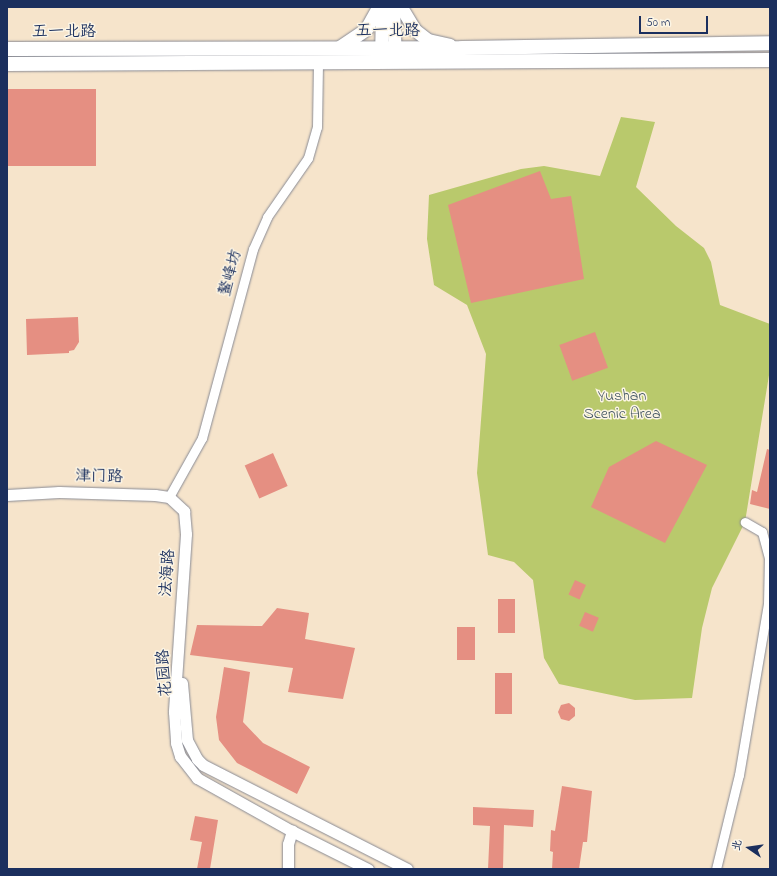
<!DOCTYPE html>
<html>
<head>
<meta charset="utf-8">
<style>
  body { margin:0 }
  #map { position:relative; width:777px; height:876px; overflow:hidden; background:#f6e4cb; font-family:"Indie Flower","LXGW WenKai TC",sans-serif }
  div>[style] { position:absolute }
  .green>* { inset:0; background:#b9c96c }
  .building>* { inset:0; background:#e58f82; transform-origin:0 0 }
  .roads { filter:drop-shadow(0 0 1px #888a94) drop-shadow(0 0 1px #888a94) }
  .minor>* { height:9px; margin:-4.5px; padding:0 4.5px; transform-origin:4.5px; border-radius:4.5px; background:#fff }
  .tertiary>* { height:11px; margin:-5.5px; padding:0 5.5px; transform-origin:5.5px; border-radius:5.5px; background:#fff }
  .secondary>* { height:13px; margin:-6.5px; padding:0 6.5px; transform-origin:6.5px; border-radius:6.5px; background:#fff }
  .primary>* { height:14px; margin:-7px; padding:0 7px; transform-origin:7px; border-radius:7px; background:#fff }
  span { translate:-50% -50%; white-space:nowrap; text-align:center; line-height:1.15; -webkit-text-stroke:3px #fcf5e5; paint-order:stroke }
  .street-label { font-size:16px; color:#1b2f5e }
  .park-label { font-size:16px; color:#425662 }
  .frame { position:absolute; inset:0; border:8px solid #1b2f5e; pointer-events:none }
  .north { position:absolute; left:729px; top:828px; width:40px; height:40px; -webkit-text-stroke:3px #fcf5e5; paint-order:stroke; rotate:283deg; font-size:11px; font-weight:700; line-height:16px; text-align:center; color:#1b2f5e }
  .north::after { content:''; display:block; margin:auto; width:14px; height:18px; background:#1b2f5e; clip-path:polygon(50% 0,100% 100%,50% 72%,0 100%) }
  .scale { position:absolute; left:639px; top:16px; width:69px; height:18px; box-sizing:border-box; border:2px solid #1b2f5e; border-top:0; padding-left:5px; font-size:12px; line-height:14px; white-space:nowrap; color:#1b2f5e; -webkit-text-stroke:3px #fcf5e5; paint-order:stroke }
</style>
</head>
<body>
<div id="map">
  <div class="green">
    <div style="clip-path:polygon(621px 117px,655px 122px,636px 187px,676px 226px,704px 248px,711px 262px,720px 305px,770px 324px,770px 369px,745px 522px,712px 588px,702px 628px,692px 698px,635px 700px,559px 684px,544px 658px,533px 580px,514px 562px,488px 555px,477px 473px,486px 354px,467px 305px,434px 285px,427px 239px,429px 195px,521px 169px,544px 166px,600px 176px)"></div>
  </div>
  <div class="building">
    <div style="left:7px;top:89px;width:89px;height:77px"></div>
    <div style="clip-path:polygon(540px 171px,551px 199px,571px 196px,584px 279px,471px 303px,448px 205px)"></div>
    <div style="clip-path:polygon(78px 317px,79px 342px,74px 350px,69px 351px,69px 353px,27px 355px,26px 319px)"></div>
    <div style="left:595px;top:332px;width:38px;height:38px;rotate:70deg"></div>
    <div style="clip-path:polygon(656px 441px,707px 465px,665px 543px,591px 507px,609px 467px)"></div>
    <div style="clip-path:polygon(767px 449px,770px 450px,770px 509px,750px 504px,752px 490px,757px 492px)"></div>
    <div style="left:273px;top:453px;width:36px;height:31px;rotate:66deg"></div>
    <div style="left:575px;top:580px;width:12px;height:16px;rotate:24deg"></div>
    <div style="left:498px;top:599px;width:17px;height:34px"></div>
    <div style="clip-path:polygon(277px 608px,309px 613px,305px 639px,355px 648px,343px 699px,288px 692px,293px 668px,190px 655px,197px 625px,262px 626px)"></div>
    <div style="left:585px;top:612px;width:15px;height:15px;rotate:23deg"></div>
    <div style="left:457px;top:627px;width:18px;height:33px"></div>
    <div style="clip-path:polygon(224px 667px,250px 672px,243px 722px,263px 743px,310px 767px,297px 794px,237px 763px,219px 740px,216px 717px)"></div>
    <div style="left:495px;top:673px;width:17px;height:41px"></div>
    <div style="clip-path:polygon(569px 703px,575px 708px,575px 716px,569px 721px,561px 719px,558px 712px,561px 705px)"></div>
    <div style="clip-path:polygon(562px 786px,592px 791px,587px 842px,583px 842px,579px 869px,552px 869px,553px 852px,550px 851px,551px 830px,555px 831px)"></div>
    <div style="clip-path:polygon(473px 807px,534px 810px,533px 827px,504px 825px,503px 869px,488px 869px,490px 826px,473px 825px)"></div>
    <div style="clip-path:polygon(195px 816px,218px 820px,210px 869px,197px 869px,202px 842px,190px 840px)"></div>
  </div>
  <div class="roads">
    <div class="minor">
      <div style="left:169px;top:497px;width:68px;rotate:-60.8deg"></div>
      <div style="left:202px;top:438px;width:196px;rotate:-74.9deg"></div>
      <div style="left:253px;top:249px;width:35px;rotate:-66deg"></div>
      <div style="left:267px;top:217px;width:72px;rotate:-55.2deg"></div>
      <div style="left:308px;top:158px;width:32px;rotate:-74deg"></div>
      <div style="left:317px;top:127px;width:65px;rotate:-89.1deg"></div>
      <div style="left:716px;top:869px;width:97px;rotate:-76.3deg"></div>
      <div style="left:739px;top:775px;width:173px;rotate:-80.4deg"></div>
      <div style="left:768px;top:604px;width:46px;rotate:-88.8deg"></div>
      <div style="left:769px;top:558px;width:27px;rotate:-105deg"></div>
      <div style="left:762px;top:532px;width:20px;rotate:-150deg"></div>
    </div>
    <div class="tertiary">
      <div style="left:7px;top:495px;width:52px;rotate:-3.3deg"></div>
      <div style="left:59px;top:492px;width:96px;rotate:1.8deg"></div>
      <div style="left:155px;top:495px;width:14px;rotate:8deg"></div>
      <div style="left:169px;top:497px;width:21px;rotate:43deg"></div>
      <div style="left:184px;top:511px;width:23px;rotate:85deg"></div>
      <div style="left:186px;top:534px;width:178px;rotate:93.9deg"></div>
      <div style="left:174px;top:712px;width:31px;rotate:86deg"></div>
      <div style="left:176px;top:743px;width:14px;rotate:73deg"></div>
      <div style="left:180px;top:756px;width:28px;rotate:52deg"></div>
      <div style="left:197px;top:778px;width:109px;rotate:29.2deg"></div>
      <div style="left:292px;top:831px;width:85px;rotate:26.6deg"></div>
      <div style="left:182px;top:683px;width:57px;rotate:85deg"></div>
      <div style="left:187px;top:740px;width:21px;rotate:62deg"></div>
      <div style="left:197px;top:759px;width:8px;rotate:45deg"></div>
      <div style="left:203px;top:765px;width:229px;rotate:27deg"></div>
      <div style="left:288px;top:869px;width:25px;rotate:-90deg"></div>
      <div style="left:288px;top:844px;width:14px;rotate:-73deg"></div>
    </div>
    <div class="secondary">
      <div style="left:393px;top:7px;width:52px;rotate:87.8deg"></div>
      <div style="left:401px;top:7px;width:27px;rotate:59deg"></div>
      <div style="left:415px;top:30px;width:16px;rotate:38deg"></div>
      <div style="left:428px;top:40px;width:22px;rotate:13deg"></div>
      <div style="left:338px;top:48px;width:34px;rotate:-34deg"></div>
      <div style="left:366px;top:29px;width:25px;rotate:-61deg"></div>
      <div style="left:381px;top:59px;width:52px;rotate:-88.9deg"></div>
    </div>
    <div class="primary">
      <div style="left:7px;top:49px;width:455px;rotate:-0.1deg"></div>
      <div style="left:462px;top:48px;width:308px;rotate:-0.9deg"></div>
      <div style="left:7px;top:64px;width:763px;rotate:-0.3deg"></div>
    </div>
  </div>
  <div class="street-label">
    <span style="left:388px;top:31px">五一北路</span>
    <span style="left:64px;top:32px">五一北路</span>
    <span style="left:231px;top:273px;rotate:-75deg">鳌峰坊</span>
    <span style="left:99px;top:477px;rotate:1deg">津门路</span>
    <span style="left:168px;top:573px;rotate:-86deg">法海路</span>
    <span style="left:165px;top:673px;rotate:-94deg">花园路</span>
  </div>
  <div class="park-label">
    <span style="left:622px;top:405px">Yushan<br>Scenic Area</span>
  </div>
  <div class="frame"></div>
  <div class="north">北</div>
  <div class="scale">50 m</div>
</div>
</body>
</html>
